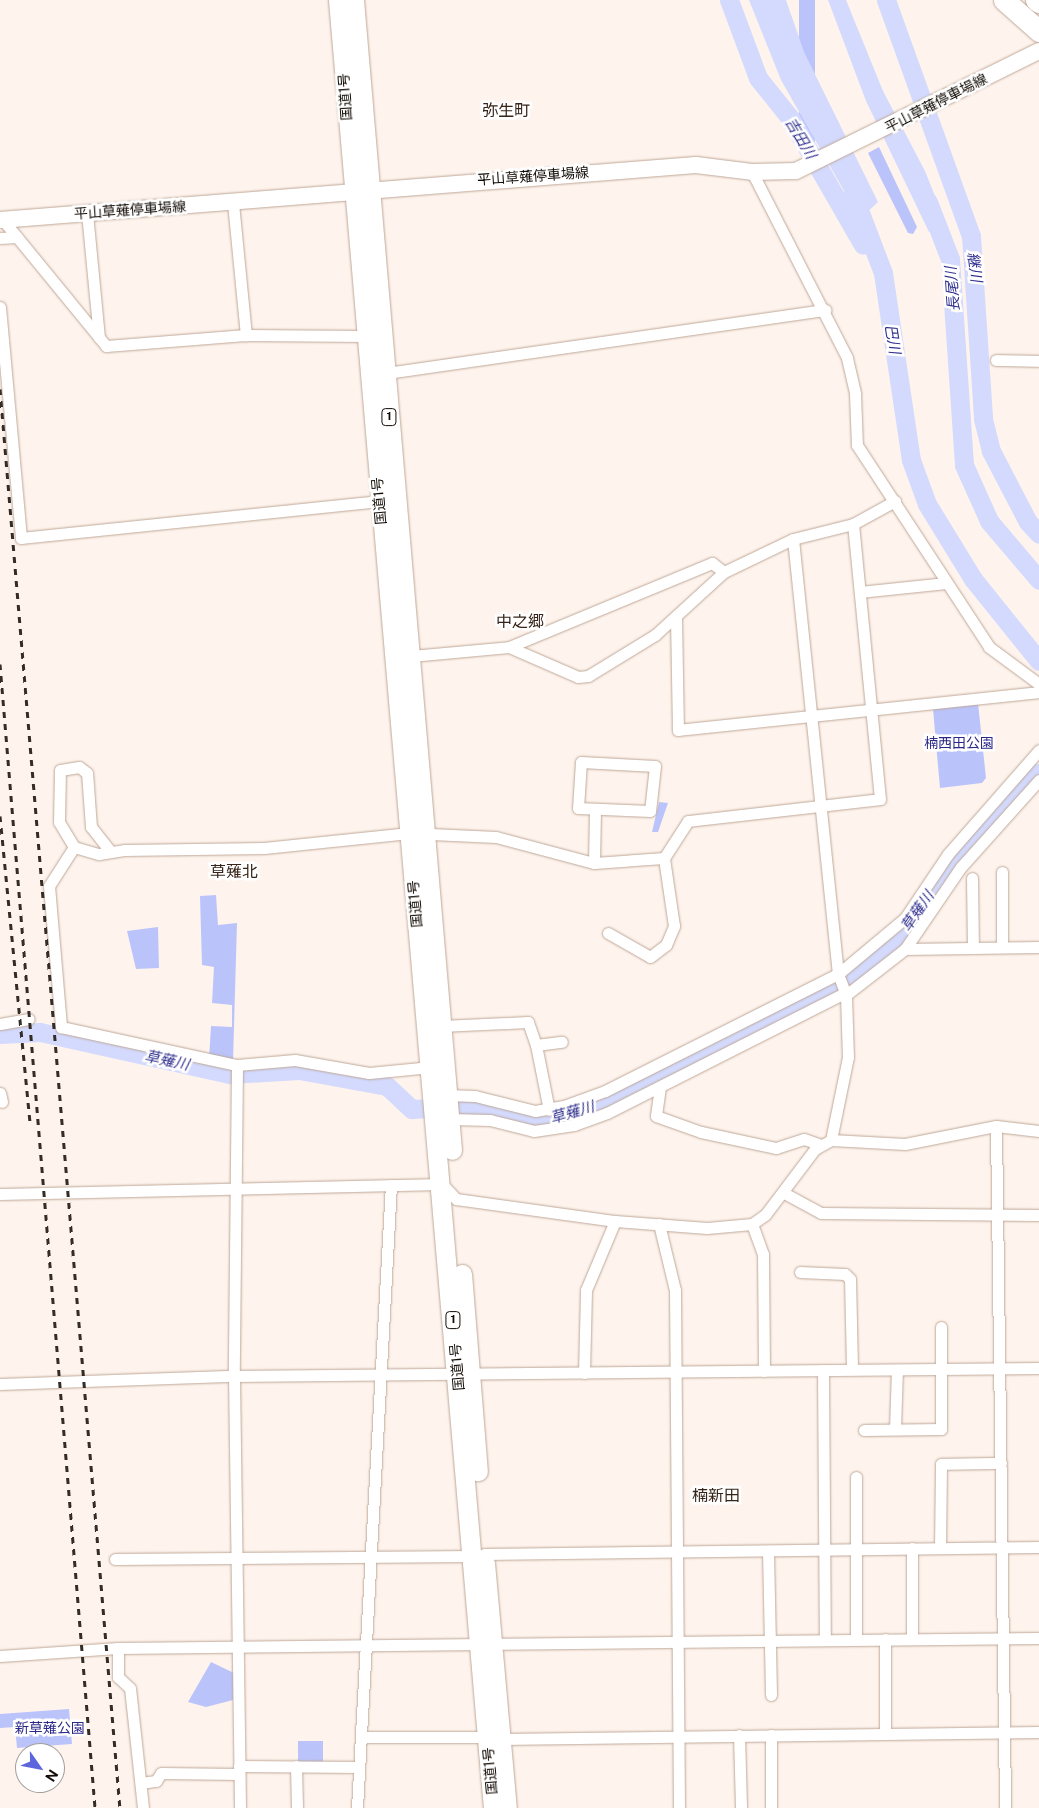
<!DOCTYPE html>
<html>
<head>
<meta charset="utf-8">
<style>
  body { margin:0 }
  #map { position:relative; width:1039px; height:1808px; overflow:hidden; background:#fef4ed; font-family:"Public Sans","Noto Sans JP",sans-serif }
  div>[style] { position:absolute }
  .green>* { inset:0; background:#bac4fb; transform-origin:0 0 }
  .water>* { inset:0; background:#d3dafd }
  .river>* { height:19px; margin:-9.5px; padding:0 9.5px; transform-origin:9.5px; border-radius:9.5px; background:#d3dafd }
  .roads { filter:drop-shadow(0 0 1px #bfa798) drop-shadow(0 0 1px #bfa798) }
  .minor>* { height:11px; margin:-5.5px; padding:0 5.5px; transform-origin:5.5px; border-radius:5.5px; background:#fff }
  .secondary>* { height:16px; margin:-8px; padding:0 8px; transform-origin:8px; border-radius:8px; background:#fff }
  .trunk>* { height:19px; margin:-9.5px; padding:0 9.5px; transform-origin:9.5px; border-radius:9.5px; background:#fff }
  .motorway>* { height:21px; margin:-10.5px; padding:0 10.5px; transform-origin:10.5px; border-radius:10.5px; background:#fff }
  .rail>* { height:3px; margin-top:-1.5px; transform-origin:0; background:repeating-linear-gradient(90deg,#342c26 0 6px,transparent 0 12px) }
  span { translate:-50% -50%; white-space:nowrap; text-align:center; line-height:1.15; -webkit-text-stroke:5px #fff; paint-order:stroke }
  .shield-label span { padding:1px 4px; background:#fff; border:1px solid; border-radius:4px; -webkit-text-stroke-width:0 }
  .shield-label { font-size:12px; color:#140d07; font-weight:700 }
  .street-label { font-size:14px; color:#140d07 }
  .park-label { font-size:14px; color:#2b2887 }
  .water-label { font-size:15px; color:#31308f; font-style:italic }
  .quarter-label { font-size:16px; color:#362418 }
  .north { position:absolute; left:15px; top:1743px; width:50px; height:50px; box-sizing:border-box; background:#fff; border:1px solid #a19e9c; border-radius:50%; rotate:123deg; font-size:14px; font-weight:700; line-height:20px; text-align:center; color:#140d07 }
  .north::after { content:''; display:block; margin:auto; width:18px; height:22px; background:#5e66dd; clip-path:polygon(50% 0,100% 100%,50% 72%,0 100%) }
</style>
</head>
<body>
<div id="map">
  <div class="green">
    <div style="left:799px;top:0;width:16px;height:148px"></div>
    <div style="clip-path:polygon(879px 147px,917px 227px,913px 234px,908px 233px,868px 153px)"></div>
    <div style="clip-path:polygon(978px 703px,986px 778px,982px 783px,940px 788px,933px 709px)"></div>
    <div style="clip-path:polygon(659px 802px,668px 803px,658px 832px,652px 832px)"></div>
    <div style="clip-path:polygon(216px 895px,218px 925px,237px 923px,233px 1062px,209px 1059px,211px 1026px,232px 1027px,232px 1005px,212px 1003px,214px 967px,202px 965px,200px 896px)"></div>
    <div style="clip-path:polygon(158px 927px,159px 968px,136px 969px,127px 931px)"></div>
    <div style="clip-path:polygon(211px 1662px,234px 1673px,233px 1700px,206px 1707px,188px 1702px)"></div>
    <div style="clip-path:polygon(69px 1709px,72px 1744px,17px 1748px,15px 1727px,0 1728px,0 1714px)"></div>
    <div style="left:298px;top:1741px;width:25px;height:21px"></div>
  </div>
  <div class="water">
    <div style="clip-path:polygon(749px 0,786px 0,804px 52px,878px 202px,860px 219px,781px 80px)"></div>
    <div style="clip-path:polygon(828px 0,846px 0,883px 91px,925px 171px,945px 221px,929px 232px,866px 101px)"></div>
  </div>
  <div class="river">
    <div style="left:729px;top:0;width:83px;rotate:69.6deg"></div>
    <div style="left:758px;top:78px;width:51px;rotate:51.3deg"></div>
    <div style="left:790px;top:118px;width:146px;rotate:60.1deg"></div>
    <div style="left:886px;top:0;width:251px;rotate:70.2deg"></div>
    <div style="left:971px;top:236px;width:183px;rotate:86.2deg"></div>
    <div style="left:983px;top:419px;width:33px;rotate:76deg"></div>
    <div style="left:991px;top:451px;width:80px;rotate:62.5deg"></div>
    <div style="left:1028px;top:522px;width:16px;rotate:47deg"></div>
    <div style="left:853px;top:194px;width:85px;rotate:69.2deg"></div>
    <div style="left:883px;top:273px;width:189px;rotate:81.5deg"></div>
    <div style="left:911px;top:460px;width:47px;rotate:70deg"></div>
    <div style="left:927px;top:504px;width:88px;rotate:58.5deg"></div>
    <div style="left:973px;top:579px;width:105px;rotate:51.2deg"></div>
    <div style="left:928px;top:202px;width:61px;rotate:68.9deg"></div>
    <div style="left:950px;top:259px;width:206px;rotate:86.1deg"></div>
    <div style="left:964px;top:465px;width:61px;rotate:65.9deg"></div>
    <div style="left:989px;top:521px;width:77px;rotate:49.7deg"></div>
    <div style="left:0;top:1034px;width:40px;rotate:-2.9deg"></div>
    <div style="left:40px;top:1032px;width:195px;rotate:12.5deg"></div>
    <div style="left:230px;top:1074px;width:69px;rotate:-3.3deg"></div>
    <div style="left:299px;top:1070px;width:89px;rotate:10.3deg"></div>
    <div style="left:387px;top:1086px;width:34px;rotate:43deg"></div>
    <div style="left:412px;top:1109px;width:50px;rotate:-3.4deg"></div>
    <div style="left:462px;top:1106px;width:61px;rotate:13.3deg"></div>
    <div style="left:521px;top:1120px;width:34px"></div>
    <div style="left:555px;top:1120px;width:57px;rotate:-19.4deg"></div>
    <div style="left:609px;top:1101px;width:273px;rotate:-27.2deg"></div>
    <div style="left:852px;top:976px;width:59px;rotate:-38.8deg"></div>
    <div style="left:898px;top:939px;width:102px;rotate:-55.4deg"></div>
    <div style="left:956px;top:855px;width:117px;rotate:-44.7deg"></div>
  </div>
  <div class="roads">
    <div class="minor">
      <div style="left:752px;top:172px;width:209px;rotate:62.9deg"></div>
      <div style="left:847px;top:358px;width:37px;rotate:77deg"></div>
      <div style="left:855px;top:394px;width:51px;rotate:87.8deg"></div>
      <div style="left:857px;top:445px;width:241px;rotate:56.8deg"></div>
      <div style="left:989px;top:647px;width:62px;rotate:36.5deg"></div>
      <div style="left:233px;top:203px;width:133px;rotate:84.4deg"></div>
      <div style="left:87px;top:213px;width:125px;rotate:84.5deg"></div>
      <div style="left:3px;top:220px;width:163px;rotate:50.7deg"></div>
      <div style="left:106px;top:346px;width:140px;rotate:-4.5deg"></div>
      <div style="left:246px;top:335px;width:119px;rotate:0.5deg"></div>
      <div style="left:0;top:238px;width:17px;rotate:-3deg"></div>
      <div style="left:0;top:307px;width:232px;rotate:84.8deg"></div>
      <div style="left:21px;top:538px;width:360px;rotate:-5.9deg"></div>
      <div style="left:996px;top:360px;width:43px;rotate:1.3deg"></div>
      <div style="left:380px;top:374px;width:450px;rotate:-8.2deg"></div>
      <div style="left:793px;top:539px;width:437px;rotate:84.1deg"></div>
      <div style="left:838px;top:974px;width:22px;rotate:69deg"></div>
      <div style="left:846px;top:995px;width:62px;rotate:88.2deg"></div>
      <div style="left:848px;top:1057px;width:85px;rotate:101.6deg"></div>
      <div style="left:860px;top:592px;width:86px;rotate:-6deg"></div>
      <div style="left:676px;top:617px;width:113px;rotate:89deg"></div>
      <div style="left:678px;top:730px;width:363px;rotate:-6deg"></div>
      <div style="left:509px;top:647px;width:220px;rotate:-22.5deg"></div>
      <div style="left:712px;top:563px;width:15px;rotate:37deg"></div>
      <div style="left:411px;top:656px;width:98px;rotate:-5.2deg"></div>
      <div style="left:509px;top:647px;width:75px;rotate:23.5deg"></div>
      <div style="left:578px;top:677px;width:10px;rotate:-6deg"></div>
      <div style="left:588px;top:676px;width:79px;rotate:-31.5deg"></div>
      <div style="left:655px;top:635px;width:93px;rotate:-42.4deg"></div>
      <div style="left:724px;top:572px;width:76px;rotate:-25.6deg"></div>
      <div style="left:793px;top:539px;width:62px;rotate:-14deg"></div>
      <div style="left:853px;top:524px;width:48px;rotate:-28.7deg"></div>
      <div style="left:581px;top:762px;width:74px;rotate:3.1deg"></div>
      <div style="left:655px;top:766px;width:45px;rotate:96.3deg"></div>
      <div style="left:650px;top:811px;width:72px;rotate:-177.6deg"></div>
      <div style="left:578px;top:808px;width:46px;rotate:-86.3deg"></div>
      <div style="left:74px;top:847px;width:46px;rotate:122.7deg"></div>
      <div style="left:49px;top:886px;width:142px;rotate:85.1deg"></div>
      <div style="left:61px;top:1027px;width:180px;rotate:12.2deg"></div>
      <div style="left:237px;top:1065px;width:58px;rotate:-4.9deg"></div>
      <div style="left:295px;top:1060px;width:75px;rotate:10deg"></div>
      <div style="left:369px;top:1073px;width:62px;rotate:-5.5deg"></div>
      <div style="left:110px;top:851px;width:31px;rotate:-128deg"></div>
      <div style="left:91px;top:827px;width:54px;rotate:-94.2deg"></div>
      <div style="left:87px;top:773px;width:10px;rotate:-143deg"></div>
      <div style="left:79px;top:767px;width:19px;rotate:171deg"></div>
      <div style="left:60px;top:770px;width:52px;rotate:91.1deg"></div>
      <div style="left:59px;top:822px;width:29px;rotate:59deg"></div>
      <div style="left:74px;top:847px;width:26px;rotate:16deg"></div>
      <div style="left:99px;top:854px;width:25px;rotate:-9deg"></div>
      <div style="left:124px;top:850px;width:140px;rotate:-0.8deg"></div>
      <div style="left:264px;top:848px;width:146px;rotate:-5.9deg"></div>
      <div style="left:409px;top:833px;width:87px;rotate:2.6deg"></div>
      <div style="left:496px;top:837px;width:101px;rotate:14.9deg"></div>
      <div style="left:594px;top:863px;width:70px;rotate:-4.1deg"></div>
      <div style="left:664px;top:858px;width:44px;rotate:-57deg"></div>
      <div style="left:688px;top:821px;width:193px;rotate:-6.5deg"></div>
      <div style="left:880px;top:799px;width:276px;rotate:-95.6deg"></div>
      <div style="left:594px;top:863px;width:54px;rotate:-88.9deg"></div>
      <div style="left:972px;top:878px;width:69px;rotate:89.2deg"></div>
      <div style="left:608px;top:933px;width:48px;rotate:29.7deg"></div>
      <div style="left:650px;top:957px;width:20px;rotate:-37deg"></div>
      <div style="left:666px;top:945px;width:21px;rotate:-67deg"></div>
      <div style="left:674px;top:926px;width:69px;rotate:-98.4deg"></div>
      <div style="left:1002px;top:947px;width:75px;rotate:-90deg"></div>
      <div style="left:905px;top:949px;width:99px;rotate:-55.7deg"></div>
      <div style="left:961px;top:867px;width:117px;rotate:-48.1deg"></div>
      <div style="left:846px;top:995px;width:75px;rotate:-37.9deg"></div>
      <div style="left:905px;top:949px;width:134px;rotate:-0.9deg"></div>
      <div style="left:0;top:1024px;width:29px;rotate:-10deg"></div>
      <div style="left:441px;top:1026px;width:87px;rotate:-2.6deg"></div>
      <div style="left:528px;top:1022px;width:24px;rotate:71deg"></div>
      <div style="left:536px;top:1045px;width:26px;rotate:-7deg"></div>
      <div style="left:536px;top:1045px;width:66px;rotate:78.7deg"></div>
      <div style="left:237px;top:1065px;width:311px;rotate:90.6deg"></div>
      <div style="left:234px;top:1376px;width:432px;rotate:89.2deg"></div>
      <div style="left:660px;top:1087px;width:29px;rotate:98deg"></div>
      <div style="left:656px;top:1116px;width:48px;rotate:19.6deg"></div>
      <div style="left:701px;top:1132px;width:77px;rotate:12deg"></div>
      <div style="left:776px;top:1148px;width:29px;rotate:-18deg"></div>
      <div style="left:804px;top:1139px;width:18px;rotate:19deg"></div>
      <div style="left:0;top:1093px;width:9px;rotate:77deg"></div>
      <div style="left:447px;top:1095px;width:28px;rotate:2deg"></div>
      <div style="left:475px;top:1096px;width:62px;rotate:14deg"></div>
      <div style="left:535px;top:1111px;width:29px;rotate:-10deg"></div>
      <div style="left:564px;top:1106px;width:44px;rotate:-20.1deg"></div>
      <div style="left:605px;top:1091px;width:261px;rotate:-26.7deg"></div>
      <div style="left:838px;top:974px;width:87px;rotate:-39.9deg"></div>
      <div style="left:905px;top:918px;width:77px;rotate:-56.1deg"></div>
      <div style="left:948px;top:854px;width:138px;rotate:-48.8deg"></div>
      <div style="left:449px;top:1119px;width:41px;rotate:1.4deg"></div>
      <div style="left:490px;top:1120px;width:45px;rotate:14deg"></div>
      <div style="left:534px;top:1131px;width:40px;rotate:-8.5deg"></div>
      <div style="left:574px;top:1125px;width:35px;rotate:-20deg"></div>
      <div style="left:607px;top:1113px;width:267px;rotate:-26.8deg"></div>
      <div style="left:996px;top:1126px;width:682px;rotate:89.24deg"></div>
      <div style="left:784px;top:1193px;width:42px;rotate:28.4deg"></div>
      <div style="left:821px;top:1213px;width:218px;rotate:0.5deg"></div>
      <div style="left:0;top:1194px;width:442px;rotate:-1.3deg"></div>
      <div style="left:442px;top:1184px;width:21px;rotate:47deg"></div>
      <div style="left:456px;top:1199px;width:161px;rotate:7.9deg"></div>
      <div style="left:615px;top:1221px;width:92px;rotate:4.4deg"></div>
      <div style="left:707px;top:1228px;width:45px;rotate:-5.1deg"></div>
      <div style="left:752px;top:1224px;width:16px;rotate:-35deg"></div>
      <div style="left:765px;top:1215px;width:83px;rotate:-52.9deg"></div>
      <div style="left:815px;top:1149px;width:18px;rotate:-29deg"></div>
      <div style="left:831px;top:1140px;width:74px;rotate:3.1deg"></div>
      <div style="left:905px;top:1144px;width:93px;rotate:-11.2deg"></div>
      <div style="left:996px;top:1126px;width:43px;rotate:6.6deg"></div>
      <div style="left:659px;top:1224px;width:68px;rotate:76.4deg"></div>
      <div style="left:675px;top:1290px;width:518px;rotate:89.56deg"></div>
      <div style="left:752px;top:1224px;width:32px;rotate:70deg"></div>
      <div style="left:763px;top:1254px;width:117px;rotate:89.5deg"></div>
      <div style="left:800px;top:1272px;width:45px;rotate:2.5deg"></div>
      <div style="left:845px;top:1274px;width:7px;rotate:45deg"></div>
      <div style="left:850px;top:1279px;width:90px;rotate:88.7deg"></div>
      <div style="left:823px;top:1370px;width:270px;rotate:89.6deg"></div>
      <div style="left:584px;top:1373px;width:83px;rotate:-88.6deg"></div>
      <div style="left:586px;top:1290px;width:75px;rotate:-67.2deg"></div>
      <div style="left:0;top:1384px;width:234px;rotate:-2deg"></div>
      <div style="left:234px;top:1376px;width:805px;rotate:-0.57deg"></div>
      <div style="left:895px;top:1429px;width:59px;rotate:-88.1deg"></div>
      <div style="left:864px;top:1430px;width:77px;rotate:-0.7deg"></div>
      <div style="left:941px;top:1429px;width:102px;rotate:-90deg"></div>
      <div style="left:856px;top:1477px;width:162px;rotate:90deg"></div>
      <div style="left:940px;top:1548px;width:84px;rotate:-89.3deg"></div>
      <div style="left:941px;top:1464px;width:60px;rotate:-1deg"></div>
      <div style="left:768px;top:1551px;width:144px;rotate:88.8deg"></div>
      <div style="left:484px;top:1554px;width:555px;rotate:-0.72deg"></div>
      <div style="left:115px;top:1559px;width:357px;rotate:-0.5deg"></div>
      <div style="left:912px;top:1638px;width:90px;rotate:-90deg"></div>
      <div style="left:885px;top:1639px;width:94px;rotate:90deg"></div>
      <div style="left:118px;top:1648px;width:29px;rotate:90deg"></div>
      <div style="left:118px;top:1677px;width:16px;rotate:43deg"></div>
      <div style="left:130px;top:1688px;width:121px;rotate:83.8deg"></div>
      <div style="left:0;top:1656px;width:118px;rotate:-3.9deg"></div>
      <div style="left:118px;top:1648px;width:921px;rotate:-0.62deg"></div>
      <div style="left:739px;top:1735px;width:73px;rotate:88.4deg"></div>
      <div style="left:361px;top:1737px;width:126px"></div>
      <div style="left:501px;top:1739px;width:538px;rotate:-0.75deg"></div>
      <div style="left:239px;top:1766px;width:120px;rotate:0.5deg"></div>
      <div style="left:296px;top:1766px;width:42px;rotate:88.6deg"></div>
      <div style="left:141px;top:1783px;width:15px;rotate:-8deg"></div>
      <div style="left:156px;top:1781px;width:9px;rotate:-58deg"></div>
      <div style="left:161px;top:1773px;width:78px;rotate:0.7deg"></div>
      <div style="left:357px;top:1808px;width:624px;rotate:-86.88deg"></div>
      <div style="left:771px;top:1808px;width:73px;rotate:-90deg"></div>
    </div>
    <div class="secondary">
      <div style="left:0;top:220px;width:698px;rotate:-4.52deg"></div>
      <div style="left:696px;top:165px;width:56px;rotate:7.1deg"></div>
      <div style="left:752px;top:172px;width:44px;rotate:-1.3deg"></div>
      <div style="left:796px;top:171px;width:271px;rotate:-26.3deg"></div>
    </div>
    <div class="trunk">
      <div style="left:338px;top:0;width:1815px;rotate:85.1deg"></div>
      <div style="left:354px;top:0;width:1154px;rotate:85.13deg"></div>
      <div style="left:462px;top:1274px;width:198px;rotate:85.4deg"></div>
      <div style="left:485px;top:1563px;width:246px;rotate:84.9deg"></div>
    </div>
    <div class="motorway">
      <div style="left:1004px;top:0;width:47px;rotate:41.5deg"></div>
      <div style="left:1036px;top:0;width:4px;rotate:34deg"></div>
    </div>
  </div>
  <div class="rail">
    <div style="left:0;top:389px;width:1424px;rotate:85.17deg"></div>
    <div style="left:0;top:664px;width:1148px;rotate:85.25deg"></div>
    <div style="left:0;top:816px;width:308px;rotate:84.4deg"></div>
  </div>
  <div class="shield-label">
    <span style="left:389px;top:417px">1</span>
    <span style="left:453px;top:1320px">1</span>
  </div>
  <div class="street-label">
    <span style="left:345px;top:97px;rotate:-94deg">国道1号</span>
    <span style="left:936px;top:103px;rotate:-27deg">平山草薙停車場線</span>
    <span style="left:533px;top:176px;rotate:-4deg">平山草薙停車場線</span>
    <span style="left:130px;top:210px;rotate:-4deg">平山草薙停車場線</span>
    <span style="left:379px;top:501px;rotate:-95deg">国道1号</span>
    <span style="left:415px;top:904px;rotate:-95deg">国道1号</span>
    <span style="left:457px;top:1367px;rotate:-95deg">国道1号</span>
    <span style="left:490px;top:1771px;rotate:-95deg">国道1号</span>
  </div>
  <div class="park-label">
    <span style="left:959px;top:743px">楠西田公園</span>
    <span style="left:50px;top:1728px">新草薙公園</span>
  </div>
  <div class="water-label">
    <span style="left:801px;top:138px;rotate:59deg">吉田川</span>
    <span style="left:975px;top:267px;rotate:83deg">継川</span>
    <span style="left:952px;top:289px;rotate:-94deg">長尾川</span>
    <span style="left:893px;top:339px;rotate:81deg">巴川</span>
    <span style="left:917px;top:911px;rotate:-55deg">草薙川</span>
    <span style="left:167px;top:1060px;rotate:12deg">草薙川</span>
    <span style="left:572px;top:1112px;rotate:-16deg">草薙川</span>
  </div>
  <div class="quarter-label">
    <span style="left:506px;top:111px">弥生町</span>
    <span style="left:520px;top:622px">中之郷</span>
    <span style="left:234px;top:872px">草薙北</span>
    <span style="left:716px;top:1496px">楠新田</span>
  </div>
  <div class="north">N</div>
</div>
</body>
</html>
